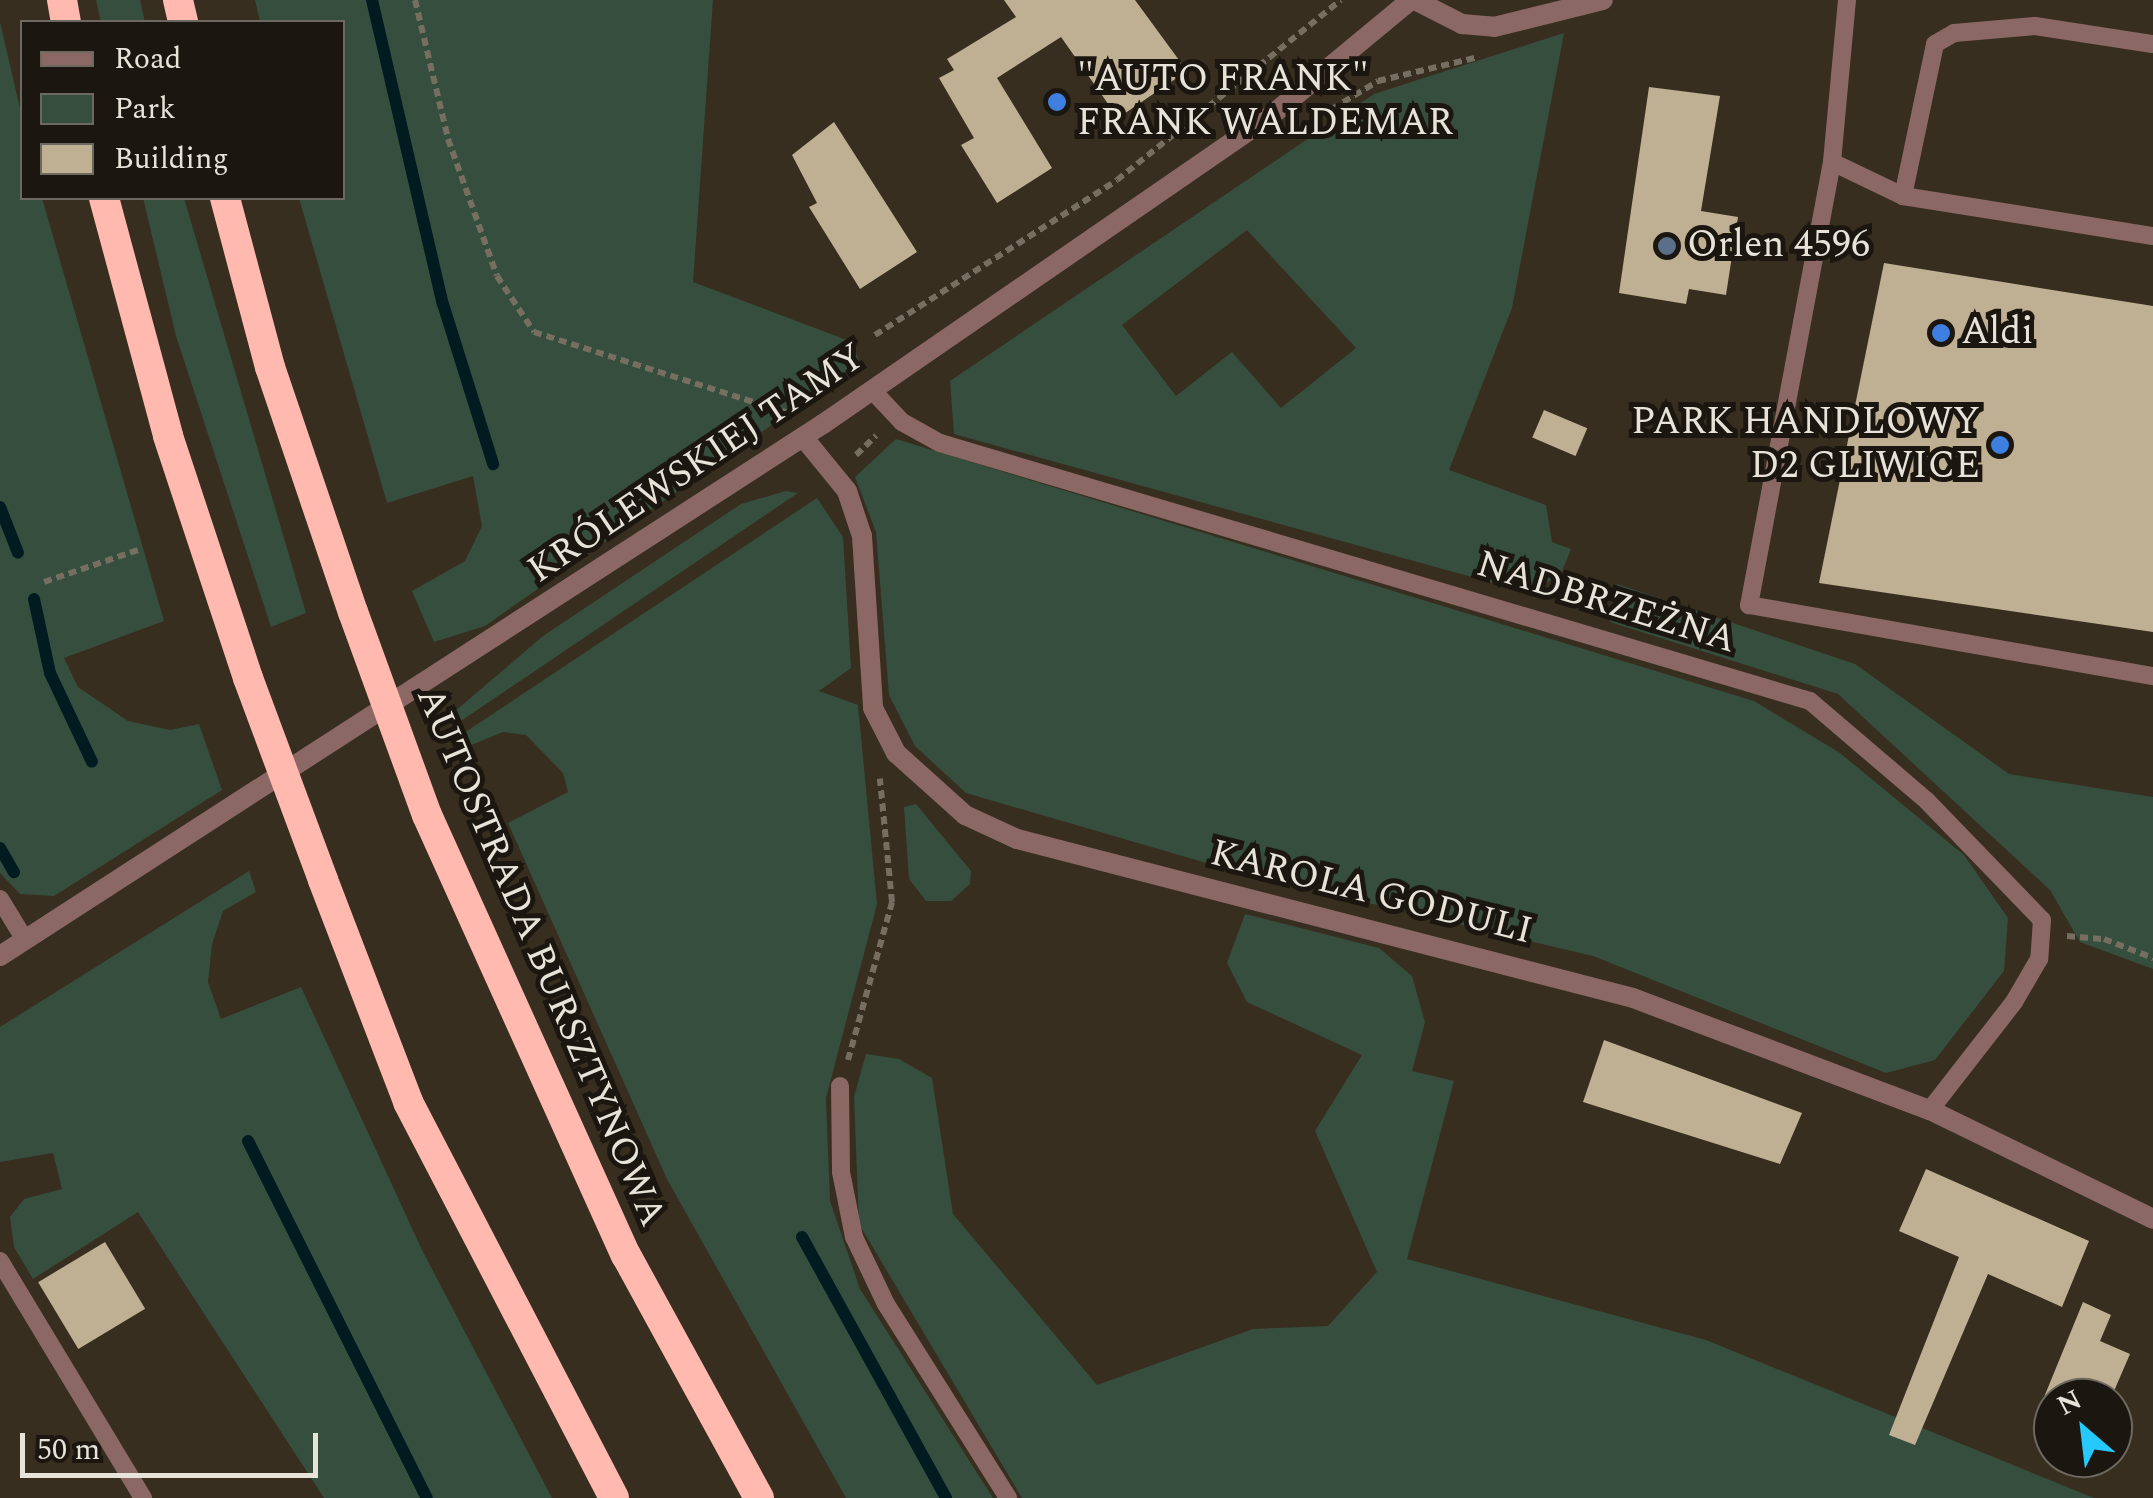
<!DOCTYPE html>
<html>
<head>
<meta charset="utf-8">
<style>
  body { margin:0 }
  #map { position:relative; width:2153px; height:1498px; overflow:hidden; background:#372e1f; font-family:Spectral,serif }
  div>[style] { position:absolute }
  .green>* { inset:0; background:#364e3e }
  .stream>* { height:12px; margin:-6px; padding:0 6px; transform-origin:6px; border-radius:6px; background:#011b20 }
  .building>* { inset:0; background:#bfb094; transform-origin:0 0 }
  .path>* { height:6px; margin-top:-3px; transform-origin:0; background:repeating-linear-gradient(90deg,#766e61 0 8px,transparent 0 13px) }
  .service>* { height:18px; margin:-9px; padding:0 9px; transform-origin:9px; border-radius:9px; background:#8b6863 }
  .minor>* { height:20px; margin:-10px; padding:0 10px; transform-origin:10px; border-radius:10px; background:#8b6863 }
  .tertiary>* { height:20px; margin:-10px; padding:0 10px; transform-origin:10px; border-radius:10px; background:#8b6863 }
  .motorway>* { height:30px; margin:-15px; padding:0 15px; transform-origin:15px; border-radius:15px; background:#ffb9af }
  .motorway-bridge>* { height:30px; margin:-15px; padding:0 15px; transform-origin:15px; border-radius:15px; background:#ffb9af }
  .dots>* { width:28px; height:28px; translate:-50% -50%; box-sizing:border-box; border:5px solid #1b1710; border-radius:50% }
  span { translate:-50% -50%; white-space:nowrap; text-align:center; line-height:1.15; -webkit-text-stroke:10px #1b1710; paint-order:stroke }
  .poi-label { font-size:38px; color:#e8e3d9 }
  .left { translate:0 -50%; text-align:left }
  .right { translate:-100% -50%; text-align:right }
  .street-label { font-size:38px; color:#e8e3d9 }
  .legend { position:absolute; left:20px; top:20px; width:325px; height:180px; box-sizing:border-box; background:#1b1710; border:2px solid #6d6960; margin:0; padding:12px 18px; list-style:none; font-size:30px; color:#e8e3d9 }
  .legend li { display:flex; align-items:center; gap:20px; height:50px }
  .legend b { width:50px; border:2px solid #6d6960 }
  .north { position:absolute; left:2033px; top:1378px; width:100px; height:100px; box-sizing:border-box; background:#1b1710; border:2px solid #6d6960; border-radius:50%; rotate:332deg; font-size:28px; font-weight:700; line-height:40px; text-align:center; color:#e8e3d9 }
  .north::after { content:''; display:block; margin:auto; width:35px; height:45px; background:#26c9fe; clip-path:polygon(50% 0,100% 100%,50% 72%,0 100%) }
  .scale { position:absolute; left:20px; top:1433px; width:298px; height:45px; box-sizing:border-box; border:5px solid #e8e3d9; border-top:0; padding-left:12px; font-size:30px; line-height:35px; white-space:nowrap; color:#e8e3d9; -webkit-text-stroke:8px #1b1710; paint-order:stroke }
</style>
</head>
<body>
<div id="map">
  <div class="green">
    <div style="clip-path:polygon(96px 0,140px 0,145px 22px,101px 22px)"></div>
    <div style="clip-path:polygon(255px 0,713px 0,693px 282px,852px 342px,860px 363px,485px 626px,434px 642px,412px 591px,465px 561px,482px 526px,473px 476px,387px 503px,299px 198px,342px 198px,342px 22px,260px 22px)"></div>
    <div style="clip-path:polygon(0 22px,22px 117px,22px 198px,42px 198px,164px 621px,64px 658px,78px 687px,128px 721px,170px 730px,199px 724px,222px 790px,54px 896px,20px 894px,0 873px)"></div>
    <div style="clip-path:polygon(evenodd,1564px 33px,1512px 308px,1449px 470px,1546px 505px,1552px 542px,1571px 549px,1561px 574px,1530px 593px,954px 434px,950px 381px,1374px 94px,1564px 33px,1247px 230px,1356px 348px,1281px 408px,1232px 352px,1176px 396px,1122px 325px,1247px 230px)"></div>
    <div style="clip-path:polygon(143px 198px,184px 198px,306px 613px,271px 627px,176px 336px)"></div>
    <div style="clip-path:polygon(896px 439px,1754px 701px,1840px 753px,1964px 855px,2008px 918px,2004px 971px,1935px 1060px,1886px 1073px,1593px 956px,1234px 871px,966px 793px,915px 746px,889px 695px,876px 532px,855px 477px)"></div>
    <div style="clip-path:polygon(786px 491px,798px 493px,458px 723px,454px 712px,543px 636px,741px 504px)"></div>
    <div style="clip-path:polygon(817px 498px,843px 537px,851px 668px,819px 691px,858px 705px,877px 904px,826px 1098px,830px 1201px,860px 1289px,993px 1498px,846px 1498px,667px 1179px,508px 823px,568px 792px,563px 773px,526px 735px,503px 732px,469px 746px,464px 733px)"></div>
    <div style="clip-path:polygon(1617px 584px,1855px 664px,2009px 774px,2153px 797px,2153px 969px,2080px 942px,2050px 890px,1838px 694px,1610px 622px)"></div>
    <div style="clip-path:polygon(916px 804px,971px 871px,970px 884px,951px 901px,926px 901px,909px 879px,904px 807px)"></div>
    <div style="clip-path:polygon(249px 871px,256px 892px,223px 911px,212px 944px,208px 982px,221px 1019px,301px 987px,422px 1250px,552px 1498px,324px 1498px,138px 1212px,33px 1279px,14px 1247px,10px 1217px,24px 1199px,62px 1189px,53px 1153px,0 1162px,0 1027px)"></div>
    <div style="clip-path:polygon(1245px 914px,1379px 948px,1412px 976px,1425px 1022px,1412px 1071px,1454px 1081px,1407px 1259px,1706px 1340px,2094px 1498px,1022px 1498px,859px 1224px,854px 1097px,866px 1054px,899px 1059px,932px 1078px,953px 1214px,1097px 1385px,1253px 1329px,1328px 1326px,1377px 1272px,1315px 1131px,1362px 1055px,1247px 1002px,1227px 963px)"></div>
  </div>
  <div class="stream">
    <div style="left:372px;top:0;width:312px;rotate:76.9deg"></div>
    <div style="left:443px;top:304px;width:168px;rotate:72.6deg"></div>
    <div style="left:0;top:507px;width:49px;rotate:68.6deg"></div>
    <div style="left:34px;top:599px;width:76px;rotate:77.8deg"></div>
    <div style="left:50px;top:673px;width:98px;rotate:64.7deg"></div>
    <div style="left:0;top:848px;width:28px;rotate:60deg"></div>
    <div style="left:248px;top:1141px;width:399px;rotate:63.4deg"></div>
    <div style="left:802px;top:1237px;width:298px;rotate:61.1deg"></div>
  </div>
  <div class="building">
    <div style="clip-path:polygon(1004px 0,1135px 0,1187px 71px,1118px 118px,1061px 37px,997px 78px,1052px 168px,997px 203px,961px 145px,974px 138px,939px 78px,954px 70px,947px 59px,1016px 17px)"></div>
    <div style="clip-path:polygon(1649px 87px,1720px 96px,1701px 211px,1738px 217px,1726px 295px,1689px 289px,1686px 304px,1619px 293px)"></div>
    <div style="clip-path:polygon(834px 122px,917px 252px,860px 289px,809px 207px,817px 203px,792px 155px)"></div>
    <div style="clip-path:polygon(1884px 263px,2153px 306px,2153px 632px,1819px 583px)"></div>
    <div style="left:1544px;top:410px;width:47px;height:30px;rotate:23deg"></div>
    <div style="clip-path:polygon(1604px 1040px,1802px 1113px,1780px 1164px,1583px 1102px)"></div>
    <div style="clip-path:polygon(1926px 1169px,2089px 1241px,2062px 1307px,1988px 1274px,1915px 1445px,1889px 1435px,1959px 1257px,1899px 1231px)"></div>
    <div style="left:105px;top:1242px;width:78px;height:78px;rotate:59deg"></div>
    <div style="clip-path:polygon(2083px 1302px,2111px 1315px,2100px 1341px,2130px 1354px,2111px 1398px,2053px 1398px,2053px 1412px,2040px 1407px)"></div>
  </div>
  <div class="path">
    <div style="left:415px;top:0;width:143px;rotate:76.6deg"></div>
    <div style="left:448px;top:139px;width:145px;rotate:70.3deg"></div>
    <div style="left:497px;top:276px;width:67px;rotate:56.5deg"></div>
    <div style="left:534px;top:332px;width:267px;rotate:17.7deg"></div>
    <div style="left:1332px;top:109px;width:54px;rotate:-31.3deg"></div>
    <div style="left:1378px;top:81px;width:104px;rotate:-13.4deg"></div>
    <div style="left:875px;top:335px;width:287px;rotate:-32.6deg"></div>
    <div style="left:1117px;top:180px;width:287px;rotate:-38.8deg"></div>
    <div style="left:856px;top:455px;width:28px;rotate:-44deg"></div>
    <div style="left:44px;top:582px;width:102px;rotate:-18.8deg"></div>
    <div style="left:2067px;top:936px;width:37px;rotate:5deg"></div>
    <div style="left:2104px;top:939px;width:53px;rotate:21.2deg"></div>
    <div style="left:848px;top:1060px;width:164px;rotate:-74.4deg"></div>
    <div style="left:892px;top:902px;width:124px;rotate:-95.6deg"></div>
  </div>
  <div class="service">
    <div style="left:1847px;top:0;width:163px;rotate:95.3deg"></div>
    <div style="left:1832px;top:162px;width:79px;rotate:25.6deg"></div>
    <div style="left:1903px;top:196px;width:253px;rotate:9.1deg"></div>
    <div style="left:1832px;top:162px;width:451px;rotate:100.6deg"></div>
    <div style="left:1749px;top:605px;width:410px;rotate:10deg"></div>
    <div style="left:1903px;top:196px;width:155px;rotate:-78.1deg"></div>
    <div style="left:1935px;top:44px;width:22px;rotate:-30deg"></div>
    <div style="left:1954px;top:33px;width:81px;rotate:-4.9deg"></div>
    <div style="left:2035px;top:26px;width:119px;rotate:8.7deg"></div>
    <div style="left:872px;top:390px;width:44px;rotate:46.8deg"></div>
    <div style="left:902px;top:422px;width:43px;rotate:28.9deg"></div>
    <div style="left:940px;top:443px;width:907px;rotate:16.52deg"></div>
    <div style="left:1810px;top:701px;width:154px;rotate:40.5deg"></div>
    <div style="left:1927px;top:801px;width:165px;rotate:46deg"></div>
    <div style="left:2042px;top:920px;width:39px;rotate:94deg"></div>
    <div style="left:2039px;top:959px;width:50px;rotate:120.2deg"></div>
    <div style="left:2014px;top:1002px;width:137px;rotate:127.9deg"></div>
    <div style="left:0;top:899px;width:48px;rotate:58.6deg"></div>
    <div style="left:840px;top:1086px;width:86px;rotate:89.3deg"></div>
    <div style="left:841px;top:1172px;width:66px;rotate:78.7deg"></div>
    <div style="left:854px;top:1237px;width:74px;rotate:64.5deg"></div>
    <div style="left:886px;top:1304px;width:229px;rotate:57.8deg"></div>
    <div style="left:0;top:1261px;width:277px;rotate:58.9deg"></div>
  </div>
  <div class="minor">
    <div style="left:803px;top:437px;width:70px;rotate:50.8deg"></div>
    <div style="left:847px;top:491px;width:47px;rotate:71.6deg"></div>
    <div style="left:862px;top:536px;width:172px;rotate:86.3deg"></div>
    <div style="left:873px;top:708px;width:51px;rotate:62.9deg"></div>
    <div style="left:896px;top:753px;width:93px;rotate:41.9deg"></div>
    <div style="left:965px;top:815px;width:57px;rotate:24.8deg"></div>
    <div style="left:1017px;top:839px;width:636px;rotate:14.47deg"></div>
    <div style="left:1633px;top:998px;width:317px;rotate:20.7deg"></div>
    <div style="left:1930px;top:1110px;width:248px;rotate:26deg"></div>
  </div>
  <div class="tertiary">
    <div style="left:1415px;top:0;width:53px;rotate:27.1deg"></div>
    <div style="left:1462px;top:24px;width:32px;rotate:5deg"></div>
    <div style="left:1494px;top:27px;width:112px;rotate:-13.9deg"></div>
    <div style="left:0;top:956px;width:980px;rotate:-32.88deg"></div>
    <div style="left:823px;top:424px;width:546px;rotate:-34.56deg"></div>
    <div style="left:1273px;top:114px;width:179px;rotate:-39.6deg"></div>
  </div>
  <div class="motorway">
    <div style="left:62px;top:0;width:22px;rotate:80deg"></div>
    <div style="left:178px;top:0;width:23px;rotate:77deg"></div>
    <div style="left:104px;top:198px;width:246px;rotate:74.9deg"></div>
    <div style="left:168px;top:436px;width:255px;rotate:71.7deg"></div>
    <div style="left:225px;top:198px;width:175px;rotate:75.1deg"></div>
    <div style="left:270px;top:367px;width:259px;rotate:71.3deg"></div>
    <div style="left:427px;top:815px;width:483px;rotate:65.7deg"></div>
    <div style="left:626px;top:1255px;width:277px;rotate:61.3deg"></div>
    <div style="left:323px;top:880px;width:238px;rotate:69deg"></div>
    <div style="left:408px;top:1102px;width:446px;rotate:62.5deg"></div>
  </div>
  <div class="motorway-bridge">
    <div style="left:353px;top:612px;width:216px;rotate:70deg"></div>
    <div style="left:248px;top:678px;width:215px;rotate:69.6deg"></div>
  </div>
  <div class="dots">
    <div style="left:1057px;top:102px;background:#3f7fe0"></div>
    <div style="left:1667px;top:246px;background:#5c6f8a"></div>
    <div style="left:1941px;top:333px;background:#3f7fe0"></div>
    <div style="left:2000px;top:445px;background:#3f7fe0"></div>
  </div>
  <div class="poi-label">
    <span class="left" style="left:1077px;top:102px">"AUTO FRANK"<br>FRANK WALDEMAR</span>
    <span class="left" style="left:1687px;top:246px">Orlen 4596</span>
    <span class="left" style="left:1961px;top:333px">Aldi</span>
    <span class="right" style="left:1980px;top:445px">PARK HANDLOWY<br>D2 GLIWICE</span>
  </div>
  <div class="street-label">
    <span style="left:697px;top:464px;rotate:-34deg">KRÓLEWSKIEJ TAMY</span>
    <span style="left:1606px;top:603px;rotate:17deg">NADBRZEŻNA</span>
    <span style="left:1371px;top:893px;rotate:14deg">KAROLA GODULI</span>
    <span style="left:540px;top:957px;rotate:67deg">AUTOSTRADA BURSZTYNOWA</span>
  </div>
  <ul class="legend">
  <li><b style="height:12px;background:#8b6863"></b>Road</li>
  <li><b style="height:28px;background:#364e3e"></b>Park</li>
  <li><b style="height:28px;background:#bfb094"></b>Building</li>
  </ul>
  <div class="north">N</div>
  <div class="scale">50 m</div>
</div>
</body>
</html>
